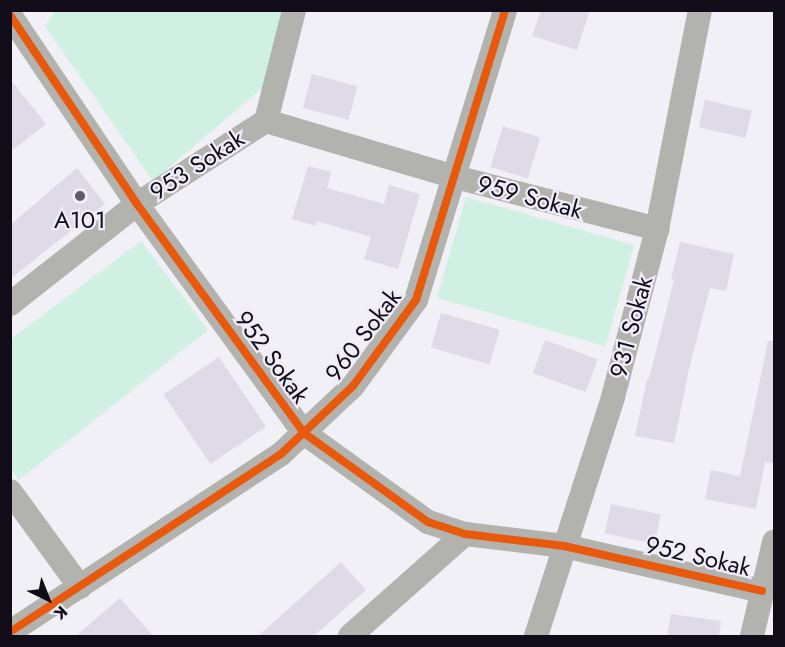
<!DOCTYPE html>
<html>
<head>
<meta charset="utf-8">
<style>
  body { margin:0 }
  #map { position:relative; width:785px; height:647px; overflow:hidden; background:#f1f0f6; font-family:Jost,sans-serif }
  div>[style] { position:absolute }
  .green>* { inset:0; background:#d0f0e3; transform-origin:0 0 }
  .building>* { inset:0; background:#dedae7; transform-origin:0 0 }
  .minor>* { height:24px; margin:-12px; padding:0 12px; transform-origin:12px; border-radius:12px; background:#b2b3af }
  .cycleway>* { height:8px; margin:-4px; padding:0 4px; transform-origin:4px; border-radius:4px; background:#e8590c }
  .dots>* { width:16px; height:16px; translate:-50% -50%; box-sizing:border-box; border:3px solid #f0ecfa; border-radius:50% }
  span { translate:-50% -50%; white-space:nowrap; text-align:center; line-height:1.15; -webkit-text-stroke:4.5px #f0ecfa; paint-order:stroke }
  .street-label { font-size:24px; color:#100d18 }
  .poi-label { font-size:24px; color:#100d18 }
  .frame { position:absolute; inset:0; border:12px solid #100d18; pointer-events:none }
  .north { position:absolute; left:18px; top:569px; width:60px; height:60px; -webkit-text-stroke:4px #f0ecfa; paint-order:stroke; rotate:137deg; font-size:16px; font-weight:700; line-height:24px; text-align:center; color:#100d18 }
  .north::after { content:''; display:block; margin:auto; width:21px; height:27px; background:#100d18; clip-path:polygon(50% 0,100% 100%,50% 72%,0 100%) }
</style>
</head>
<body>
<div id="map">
  <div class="green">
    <div style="clip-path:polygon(55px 11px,286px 11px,266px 85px,153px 181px,45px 26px)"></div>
    <div style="left:466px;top:197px;width:175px;height:105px;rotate:16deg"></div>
    <div style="clip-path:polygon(141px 241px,208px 330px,19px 480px,11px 469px,11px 339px)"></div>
  </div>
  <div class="building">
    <div style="clip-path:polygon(541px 10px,590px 10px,577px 50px,532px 36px)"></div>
    <div style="left:312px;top:74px;width:47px;height:35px;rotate:15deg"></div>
    <div style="clip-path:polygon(10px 79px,46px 124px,10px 152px)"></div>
    <div style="left:705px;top:100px;width:48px;height:28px;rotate:13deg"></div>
    <div style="left:503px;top:126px;width:39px;height:43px;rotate:17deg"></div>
    <div style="clip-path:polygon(308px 166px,331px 172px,327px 188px,384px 204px,389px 185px,420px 194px,398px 269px,364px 259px,371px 237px,317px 221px,316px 226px,292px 219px)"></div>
    <div style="clip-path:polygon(77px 168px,105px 204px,10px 279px,10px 225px)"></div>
    <div style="clip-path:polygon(680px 242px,734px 254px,726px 291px,710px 288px,689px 369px,674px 443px,635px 436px,647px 379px,649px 379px,674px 280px,671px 279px)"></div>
    <div style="left:441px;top:313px;width:61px;height:36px;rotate:16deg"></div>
    <div style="left:545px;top:340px;width:56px;height:35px;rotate:20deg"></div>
    <div style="clip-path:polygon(768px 341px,774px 341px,774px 463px,765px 462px,756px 509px,705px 499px,711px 470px,740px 476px)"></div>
    <div style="left:219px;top:357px;width:84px;height:67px;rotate:56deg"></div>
    <div style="left:611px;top:504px;width:51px;height:30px;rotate:12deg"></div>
    <div style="clip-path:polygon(341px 562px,366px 590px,314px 636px,258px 636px)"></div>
    <div style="clip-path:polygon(120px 598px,153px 636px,76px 636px)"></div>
    <div style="clip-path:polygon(671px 614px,721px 621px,719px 636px,667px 636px)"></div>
  </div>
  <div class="minor">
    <div style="left:10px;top:15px;width:228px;rotate:56.1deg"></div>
    <div style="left:137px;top:204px;width:283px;rotate:53.9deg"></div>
    <div style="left:304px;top:433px;width:153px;rotate:35.7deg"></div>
    <div style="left:428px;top:522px;width:39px;rotate:18deg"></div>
    <div style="left:465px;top:534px;width:100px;rotate:6.9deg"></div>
    <div style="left:564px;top:546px;width:203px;rotate:12.8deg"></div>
    <div style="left:266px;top:121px;width:197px;rotate:16.5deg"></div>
    <div style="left:455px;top:177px;width:209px;rotate:14.4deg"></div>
    <div style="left:10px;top:304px;width:162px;rotate:-38.2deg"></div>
    <div style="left:137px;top:204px;width:153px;rotate:-32.8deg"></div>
    <div style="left:266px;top:121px;width:114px;rotate:-75.8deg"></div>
    <div style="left:10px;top:491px;width:119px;rotate:53.9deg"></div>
    <div style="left:10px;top:632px;width:324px;rotate:-33.3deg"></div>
    <div style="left:281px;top:454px;width:99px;rotate:-43.4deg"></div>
    <div style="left:353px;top:386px;width:107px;rotate:-53.8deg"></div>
    <div style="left:416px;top:300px;width:303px;rotate:-72.9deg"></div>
    <div style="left:350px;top:636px;width:154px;rotate:-41.6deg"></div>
    <div style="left:536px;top:636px;width:251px;rotate:-72.1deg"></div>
    <div style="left:613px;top:397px;width:174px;rotate:-75.3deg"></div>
    <div style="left:657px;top:229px;width:223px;rotate:-78.9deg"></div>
    <div style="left:752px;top:636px;width:97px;rotate:-76.8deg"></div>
  </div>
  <div class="cycleway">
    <div style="left:10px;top:15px;width:228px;rotate:56.1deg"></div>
    <div style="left:137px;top:204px;width:283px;rotate:53.9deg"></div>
    <div style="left:304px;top:433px;width:153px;rotate:35.7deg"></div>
    <div style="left:428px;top:522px;width:39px;rotate:18deg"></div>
    <div style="left:465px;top:534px;width:100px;rotate:6.9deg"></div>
    <div style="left:564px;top:546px;width:203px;rotate:12.8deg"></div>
    <div style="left:10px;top:632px;width:324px;rotate:-33.3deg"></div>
    <div style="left:281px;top:454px;width:99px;rotate:-43.4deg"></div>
    <div style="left:353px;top:386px;width:107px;rotate:-53.8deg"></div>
    <div style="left:416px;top:300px;width:303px;rotate:-72.9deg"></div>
  </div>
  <div class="dots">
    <div style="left:80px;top:196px;background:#5f5c66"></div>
  </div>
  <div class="street-label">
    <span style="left:197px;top:165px;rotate:-33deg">953 Sokak</span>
    <span style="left:530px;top:197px;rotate:15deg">959 Sokak</span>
    <span style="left:631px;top:327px;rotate:-75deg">931 Sokak</span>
    <span style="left:363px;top:335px;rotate:-53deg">960 Sokak</span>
    <span style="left:272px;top:357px;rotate:54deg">952 Sokak</span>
    <span style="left:698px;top:556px;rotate:13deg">952 Sokak</span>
  </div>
  <div class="poi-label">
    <span style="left:80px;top:220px">A101</span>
  </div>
  <div class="frame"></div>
  <div class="north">K</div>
</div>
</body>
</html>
